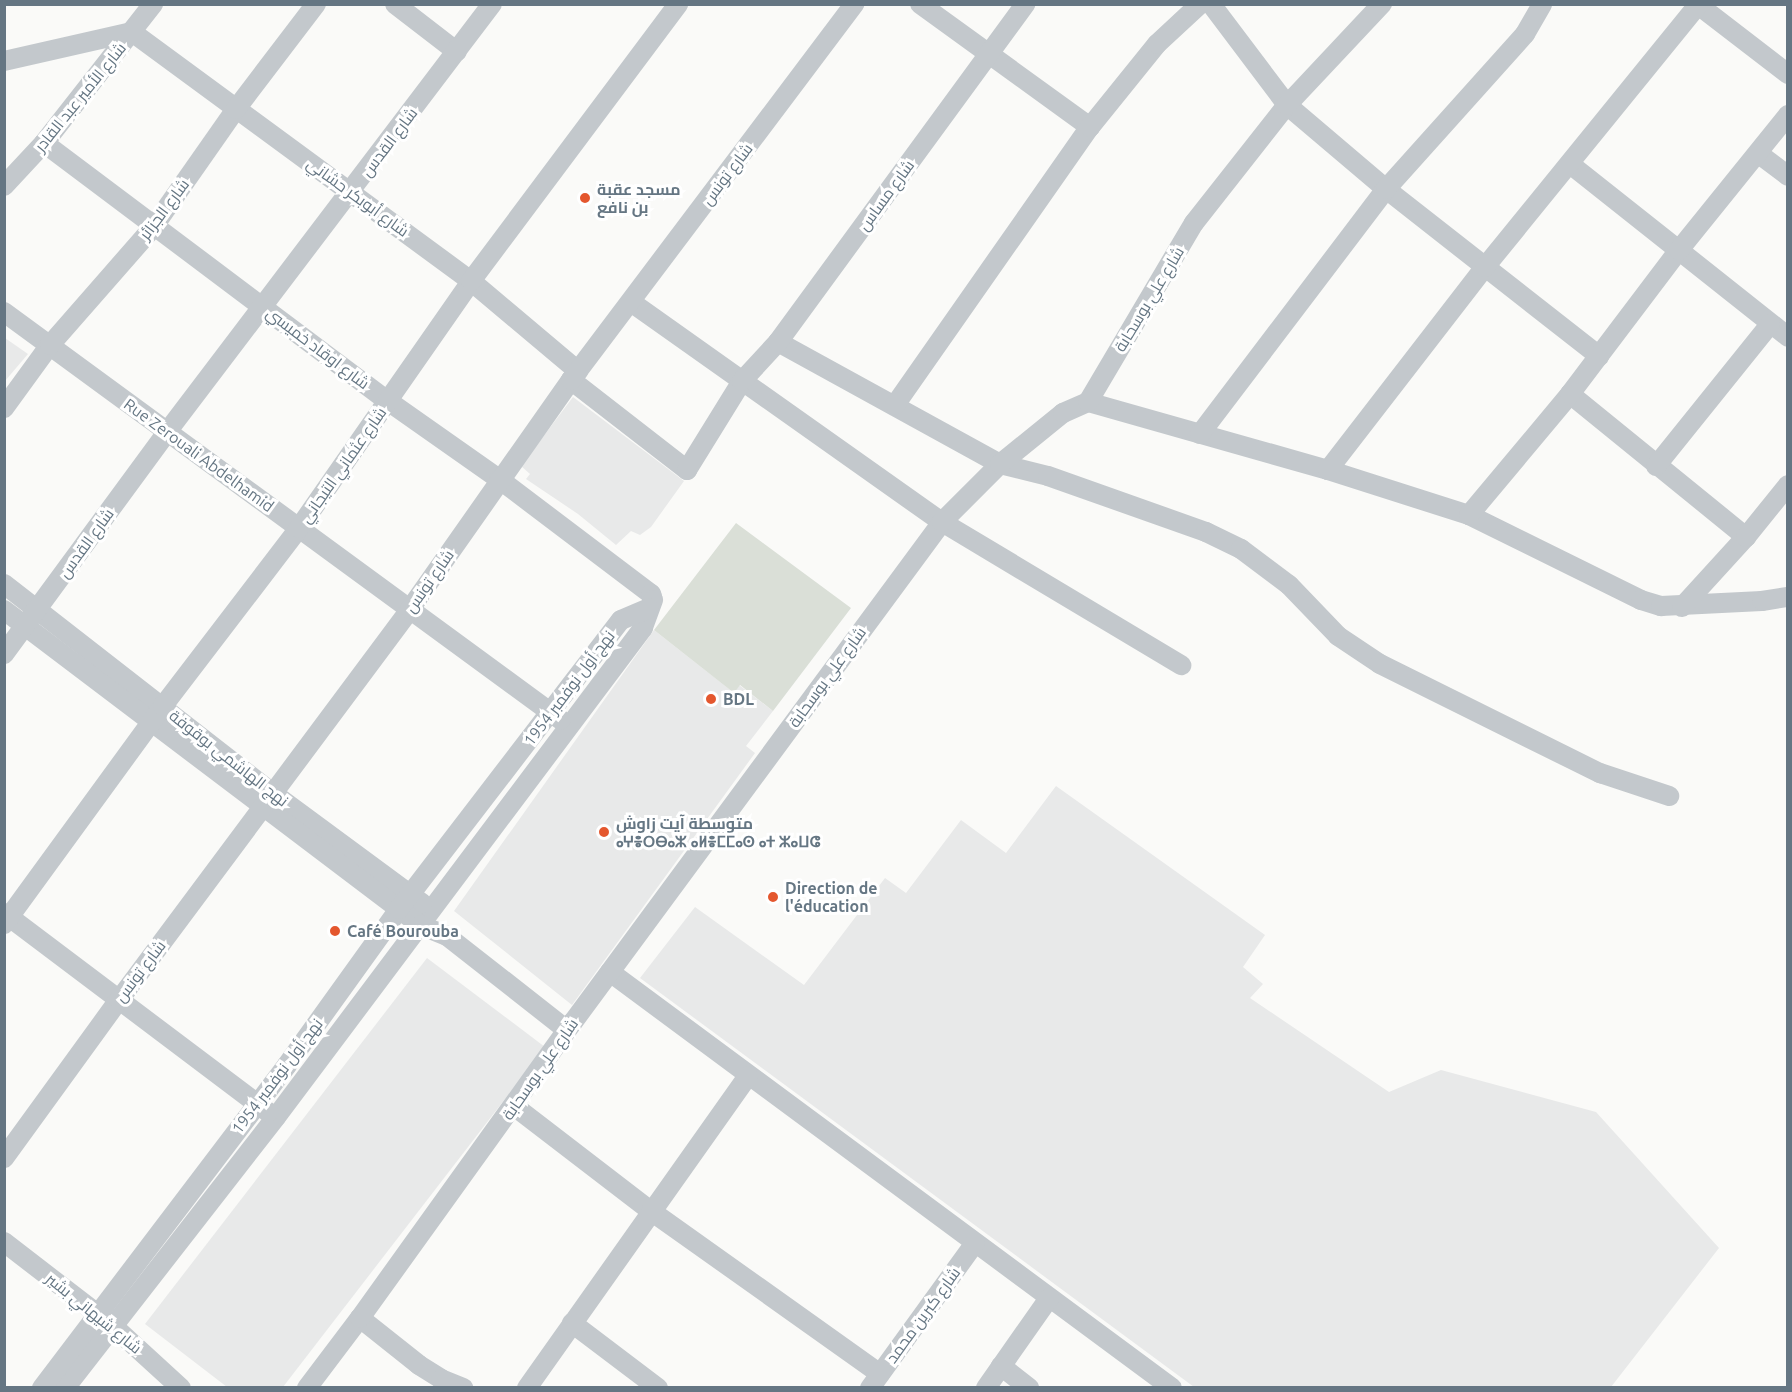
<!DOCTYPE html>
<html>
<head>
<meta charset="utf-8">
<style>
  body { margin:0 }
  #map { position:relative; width:1792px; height:1392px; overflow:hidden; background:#fafaf8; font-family:Ubuntu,Cairo,"Noto Sans Tifinagh",sans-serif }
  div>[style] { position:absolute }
  .built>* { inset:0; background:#e8e9e9 }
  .green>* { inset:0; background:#dadfd7 }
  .minor>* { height:20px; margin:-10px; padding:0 10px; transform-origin:10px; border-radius:10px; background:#c3c8cc }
  .dots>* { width:16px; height:16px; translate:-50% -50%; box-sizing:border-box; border:3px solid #fff; border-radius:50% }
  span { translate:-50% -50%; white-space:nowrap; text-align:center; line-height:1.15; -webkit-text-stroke:6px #fff; paint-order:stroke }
  .street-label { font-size:16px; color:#657683 }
  .poi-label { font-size:16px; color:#657683; font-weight:700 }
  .left { translate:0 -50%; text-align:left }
  .frame { position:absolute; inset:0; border:6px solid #657683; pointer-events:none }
</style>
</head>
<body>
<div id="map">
  <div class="built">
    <div style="clip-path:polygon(5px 338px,28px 354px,5px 381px)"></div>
    <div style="clip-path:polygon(573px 397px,684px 481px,651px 527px,640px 535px,631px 531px,616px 545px,578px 514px,526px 479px,530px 474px,521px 466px)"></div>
    <div style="clip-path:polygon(654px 630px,733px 692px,739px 685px,773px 711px,746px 746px,755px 753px,572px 1005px,454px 911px)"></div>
    <div style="clip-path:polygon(1056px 786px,1265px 935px,1243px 967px,1263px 984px,1250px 998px,1389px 1092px,1441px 1070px,1596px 1112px,1719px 1248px,1611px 1387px,1194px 1387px,640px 978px,695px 907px,804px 985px,885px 878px,906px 893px,961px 820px,1006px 853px)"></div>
    <div style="clip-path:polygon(427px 958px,545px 1047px,283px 1387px,227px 1387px,145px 1324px)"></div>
  </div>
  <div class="green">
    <div style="clip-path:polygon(736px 523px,851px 608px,773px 711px,740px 685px,734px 693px,654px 630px)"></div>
  </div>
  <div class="minor">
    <div style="left:395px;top:4px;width:78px;rotate:37.7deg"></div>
    <div style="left:920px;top:4px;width:210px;rotate:35.9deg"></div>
    <div style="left:1211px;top:4px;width:126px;rotate:53deg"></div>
    <div style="left:1287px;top:105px;width:130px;rotate:40.3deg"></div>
    <div style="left:1386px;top:189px;width:271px;rotate:38.1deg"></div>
    <div style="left:1697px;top:4px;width:115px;rotate:37.6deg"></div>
    <div style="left:4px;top:61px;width:131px;rotate:-12.8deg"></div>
    <div style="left:132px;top:32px;width:421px;rotate:36.3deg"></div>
    <div style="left:471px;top:281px;width:140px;rotate:40.1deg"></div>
    <div style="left:44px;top:143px;width:430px;rotate:36.9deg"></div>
    <div style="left:388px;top:401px;width:136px;rotate:35.1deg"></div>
    <div style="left:499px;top:479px;width:191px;rotate:37.1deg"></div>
    <div style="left:651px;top:594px;width:6px;rotate:72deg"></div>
    <div style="left:653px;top:600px;width:30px;rotate:110deg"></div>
    <div style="left:643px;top:628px;width:611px;rotate:126.89deg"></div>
    <div style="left:276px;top:1117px;width:343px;rotate:127.9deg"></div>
    <div style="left:1759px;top:154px;width:36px;rotate:37deg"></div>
    <div style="left:1570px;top:164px;width:278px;rotate:38.4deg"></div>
    <div style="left:4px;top:186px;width:59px;rotate:-47.1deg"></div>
    <div style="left:44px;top:143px;width:177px;rotate:-51.9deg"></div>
    <div style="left:631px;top:302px;width:381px;rotate:35.3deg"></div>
    <div style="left:942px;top:522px;width:279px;rotate:30.9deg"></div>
    <div style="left:4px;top:312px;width:690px;rotate:36.22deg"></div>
    <div style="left:778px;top:342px;width:253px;rotate:28.8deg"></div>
    <div style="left:1000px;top:464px;width:49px;rotate:14deg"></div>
    <div style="left:1048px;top:476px;width:168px;rotate:19.5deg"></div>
    <div style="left:1206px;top:532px;width:39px;rotate:26deg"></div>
    <div style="left:1241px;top:549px;width:60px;rotate:36.9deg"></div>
    <div style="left:1289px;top:585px;width:71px;rotate:46.1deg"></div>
    <div style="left:1338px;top:636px;width:50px;rotate:33.7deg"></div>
    <div style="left:1380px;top:664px;width:246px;rotate:26.4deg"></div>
    <div style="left:1600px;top:773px;width:73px;rotate:18.4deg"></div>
    <div style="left:571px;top:380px;width:147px;rotate:37.8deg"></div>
    <div style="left:687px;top:470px;width:105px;rotate:-58.3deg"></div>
    <div style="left:742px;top:381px;width:53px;rotate:-47.3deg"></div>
    <div style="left:778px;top:342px;width:419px;rotate:-53.8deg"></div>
    <div style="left:1570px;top:394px;width:227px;rotate:39.1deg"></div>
    <div style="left:1088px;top:402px;width:249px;rotate:15.8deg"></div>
    <div style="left:1328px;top:470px;width:148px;rotate:17.7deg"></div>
    <div style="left:1469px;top:515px;width:192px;rotate:26.3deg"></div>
    <div style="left:1641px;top:600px;width:21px;rotate:17deg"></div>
    <div style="left:1661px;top:606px;width:101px;rotate:-2.8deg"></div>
    <div style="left:1762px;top:601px;width:26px;rotate:-9deg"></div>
    <div style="left:895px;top:405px;width:340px;rotate:-55deg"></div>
    <div style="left:1090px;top:127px;width:107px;rotate:-51.1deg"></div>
    <div style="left:1157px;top:44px;width:59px;rotate:-42.9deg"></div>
    <div style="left:4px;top:408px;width:78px;rotate:-53.9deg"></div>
    <div style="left:50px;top:345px;width:158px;rotate:-48.8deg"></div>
    <div style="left:154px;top:226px;width:143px;rotate:-55deg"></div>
    <div style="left:236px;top:109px;width:132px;rotate:-52.7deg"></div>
    <div style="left:1200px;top:434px;width:308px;rotate:-52.8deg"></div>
    <div style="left:1386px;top:189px;width:208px;rotate:-48.1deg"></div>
    <div style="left:1525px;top:34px;width:34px;rotate:-60deg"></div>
    <div style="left:1656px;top:466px;width:182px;rotate:-51.2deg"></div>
    <div style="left:1328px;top:470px;width:257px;rotate:-52.3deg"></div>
    <div style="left:1485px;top:267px;width:338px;rotate:-50.9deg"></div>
    <div style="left:1469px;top:515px;width:158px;rotate:-50.1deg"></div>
    <div style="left:1570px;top:394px;width:181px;rotate:-52.9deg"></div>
    <div style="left:1679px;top:250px;width:174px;rotate:-51.1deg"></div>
    <div style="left:4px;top:584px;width:342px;rotate:37.9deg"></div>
    <div style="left:274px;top:794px;width:184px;rotate:36.4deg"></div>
    <div style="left:1682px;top:607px;width:95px;rotate:-47.6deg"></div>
    <div style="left:1746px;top:537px;width:67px;rotate:-51.1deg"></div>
    <div style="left:4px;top:610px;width:522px;rotate:37.13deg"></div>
    <div style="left:420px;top:925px;width:29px;rotate:22deg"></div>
    <div style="left:447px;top:936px;width:152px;rotate:38.1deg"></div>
    <div style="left:4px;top:654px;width:275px;rotate:-53.7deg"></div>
    <div style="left:167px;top:432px;width:537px;rotate:-52.79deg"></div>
    <div style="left:4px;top:913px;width:331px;rotate:37deg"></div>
    <div style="left:4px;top:924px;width:270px;rotate:-53.9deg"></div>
    <div style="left:163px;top:706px;width:224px;rotate:-52.6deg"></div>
    <div style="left:299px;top:528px;width:301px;rotate:-55.1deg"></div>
    <div style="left:471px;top:281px;width:346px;rotate:-53.2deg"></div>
    <div style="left:610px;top:972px;width:699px;rotate:36.51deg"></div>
    <div style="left:514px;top:1106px;width:173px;rotate:37.5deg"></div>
    <div style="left:651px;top:1211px;width:281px;rotate:35.4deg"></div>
    <div style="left:4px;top:1158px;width:195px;rotate:-54deg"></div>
    <div style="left:119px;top:1000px;width:487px;rotate:-53.3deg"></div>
    <div style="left:410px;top:609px;width:280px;rotate:-54.9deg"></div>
    <div style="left:571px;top:380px;width:471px;rotate:-53deg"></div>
    <div style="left:4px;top:1242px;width:138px;rotate:37.6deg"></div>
    <div style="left:113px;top:1326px;width:92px;rotate:42.4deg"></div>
    <div style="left:360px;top:1318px;width:75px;rotate:38.5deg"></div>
    <div style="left:419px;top:1365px;width:26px;rotate:32deg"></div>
    <div style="left:441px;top:1379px;width:24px;rotate:22deg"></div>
    <div style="left:572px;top:1323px;width:108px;rotate:37.1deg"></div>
    <div style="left:1001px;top:1366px;width:36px;rotate:38deg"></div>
    <div style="left:42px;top:1388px;width:405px;rotate:-52.8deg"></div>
    <div style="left:287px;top:1065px;width:192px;rotate:-54.3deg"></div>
    <div style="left:399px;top:909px;width:364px;rotate:-52.5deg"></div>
    <div style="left:621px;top:620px;width:30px;rotate:-23deg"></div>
    <div style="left:307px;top:1388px;width:88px;rotate:-52.9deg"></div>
    <div style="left:360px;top:1318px;width:365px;rotate:-54.3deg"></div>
    <div style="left:573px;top:1022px;width:621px;rotate:-53.57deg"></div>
    <div style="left:942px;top:522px;width:82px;rotate:-45deg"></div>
    <div style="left:1000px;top:464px;width:81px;rotate:-39deg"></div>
    <div style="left:1063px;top:413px;width:27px;rotate:-24deg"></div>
    <div style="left:1088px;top:402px;width:208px;rotate:-59.4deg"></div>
    <div style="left:1194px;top:223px;width:150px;rotate:-51.8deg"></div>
    <div style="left:1287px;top:105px;width:139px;rotate:-46.8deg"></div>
    <div style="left:527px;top:1388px;width:382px;rotate:-54.7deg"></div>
    <div style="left:870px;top:1388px;width:179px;rotate:-54.1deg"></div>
    <div style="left:986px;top:1388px;width:110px;rotate:-55deg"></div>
  </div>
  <div class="dots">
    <div style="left:585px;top:198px;background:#e4572e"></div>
    <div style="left:711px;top:699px;background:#e4572e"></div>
    <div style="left:604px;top:832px;background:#e4572e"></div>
    <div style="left:773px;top:897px;background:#e4572e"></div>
    <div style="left:335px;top:931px;background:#e4572e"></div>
  </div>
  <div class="street-label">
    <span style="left:80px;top:97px;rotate:-51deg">شارع الأمير عبد القادر</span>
    <span style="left:389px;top:142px;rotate:-53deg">شارع القدس</span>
    <span style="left:727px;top:174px;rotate:-53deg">شارع تونس</span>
    <span style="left:886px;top:195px;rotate:-54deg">شارع مساس</span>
    <span style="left:358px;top:197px;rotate:36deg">شارع أبوبكر حشاني</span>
    <span style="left:164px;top:209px;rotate:-53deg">شارع الجزائر</span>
    <span style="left:1149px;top:299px;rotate:-59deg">شارع علي بوسحابة</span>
    <span style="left:318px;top:348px;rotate:37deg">شارع اوقاد خميسي</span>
    <span style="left:199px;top:455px;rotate:36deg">Rue Zerouali Abdelhamid</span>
    <span style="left:343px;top:465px;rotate:-55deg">شارع عثماني التيجاني</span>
    <span style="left:86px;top:543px;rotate:-54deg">شارع القدس</span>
    <span style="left:429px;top:581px;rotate:-55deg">شارع تونس</span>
    <span style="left:827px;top:677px;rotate:-54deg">شارع علي بوسحابة</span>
    <span style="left:569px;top:688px;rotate:-53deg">نهج أول نوفمبر 1954</span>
    <span style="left:229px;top:758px;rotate:38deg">نهج الهاشمي بوقوفة</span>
    <span style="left:140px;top:971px;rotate:-53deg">شارع تونس</span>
    <span style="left:540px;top:1069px;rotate:-55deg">شارع علي بوسحابة</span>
    <span style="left:277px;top:1076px;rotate:-53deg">نهج أول نوفمبر 1954</span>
    <span style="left:94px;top:1313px;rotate:39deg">شارع شيهاني بشير</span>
    <span style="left:923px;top:1315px;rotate:-54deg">شارع كبرين محمد</span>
  </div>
  <div class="poi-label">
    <span class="left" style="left:597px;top:198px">مسجد عقبة<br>بن نافع</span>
    <span class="left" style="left:723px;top:699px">BDL</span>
    <span class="left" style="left:616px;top:832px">متوسطة آيت زاوش<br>ⴰⵖⴻⵔⴱⴰⵣ ⴰⵍⴻⵎⵎⴰⵙ ⴰⵜ ⵣⴰⵡⵛ</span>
    <span class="left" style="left:785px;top:897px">Direction de<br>l'éducation</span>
    <span class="left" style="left:347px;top:931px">Café Bourouba</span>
  </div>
  <div class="frame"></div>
</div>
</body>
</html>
